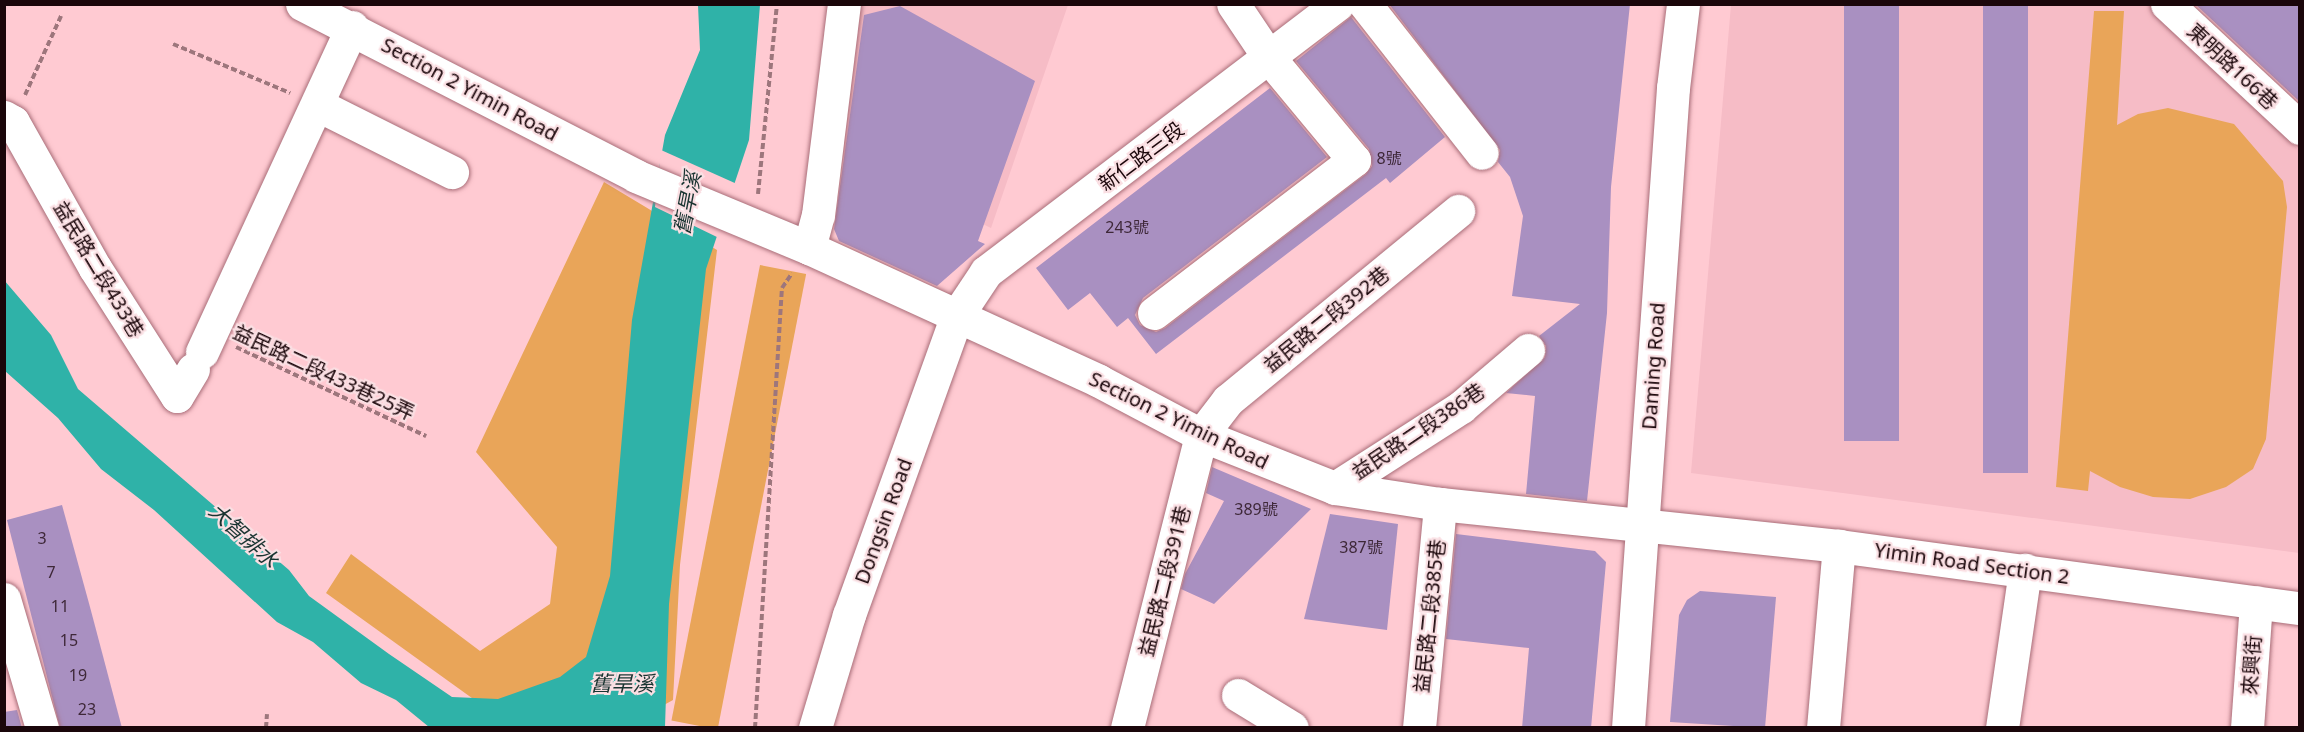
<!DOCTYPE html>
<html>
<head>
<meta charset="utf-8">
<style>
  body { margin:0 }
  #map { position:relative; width:2304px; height:732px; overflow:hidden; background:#ffcad2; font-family:"Noto Sans","Noto Sans TC",sans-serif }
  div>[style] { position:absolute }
  .built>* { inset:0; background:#f6bcc6 }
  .green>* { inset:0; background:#e9a559; transform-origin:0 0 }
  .water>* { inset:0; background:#2fb2a8 }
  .pier>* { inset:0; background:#ffcad2 }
  .building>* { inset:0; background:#a990c1; transform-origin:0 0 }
  .path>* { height:4px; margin-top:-2px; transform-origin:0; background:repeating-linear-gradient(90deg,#9d767c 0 6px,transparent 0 9px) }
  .roads { filter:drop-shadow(0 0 2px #a96d78) drop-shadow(0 0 2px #a96d78) }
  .minor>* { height:33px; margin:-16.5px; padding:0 16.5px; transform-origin:16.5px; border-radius:16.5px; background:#fff }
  span { translate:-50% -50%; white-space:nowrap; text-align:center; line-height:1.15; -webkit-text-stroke:4.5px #fadfe3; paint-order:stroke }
  .number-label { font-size:16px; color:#3e2838 }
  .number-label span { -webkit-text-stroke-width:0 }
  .street-label { font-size:20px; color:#1a060a }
  .water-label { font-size:21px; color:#193431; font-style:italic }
  .frame { position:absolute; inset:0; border:6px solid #1a060a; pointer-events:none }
</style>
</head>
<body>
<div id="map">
  <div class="built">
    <div style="clip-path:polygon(854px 5px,1068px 5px,991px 228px,838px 155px)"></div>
    <div style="clip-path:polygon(1731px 5px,2149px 5px,2299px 150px,2299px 553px,1691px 473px)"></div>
  </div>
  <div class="green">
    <div style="clip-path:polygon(2094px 11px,2124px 11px,2117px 125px,2138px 114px,2168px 108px,2234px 124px,2283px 181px,2287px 207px,2266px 439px,2253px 469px,2226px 487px,2190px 499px,2153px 497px,2120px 487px,2090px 471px,2088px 491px,2056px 487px)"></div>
    <div style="clip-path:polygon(604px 182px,717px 250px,680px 565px,673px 700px,624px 727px,483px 706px,326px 593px,351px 554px,480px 651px,550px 604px,557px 547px,476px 452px)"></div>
    <div style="left:760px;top:265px;width:47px;height:464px;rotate:11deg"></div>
  </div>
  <div class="water">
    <div style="clip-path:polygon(698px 5px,760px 5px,749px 140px,706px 269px,669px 604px,665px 727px,429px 727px,396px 700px,361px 683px,313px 642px,277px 622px,154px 510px,101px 469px,58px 418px,5px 371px,4px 280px,51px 335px,78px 389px,289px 570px,309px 596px,389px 654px,452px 697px,498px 699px,560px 677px,586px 657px,610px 576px,632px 320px,665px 135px,700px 50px)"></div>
  </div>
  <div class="pier">
    <div style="clip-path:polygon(661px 150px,737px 184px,719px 238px,655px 207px)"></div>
  </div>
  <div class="building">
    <div style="clip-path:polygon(1389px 4px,1630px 4px,1611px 187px,1607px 313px,1587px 501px,1526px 494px,1535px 396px,1506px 393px,1545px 357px,1546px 346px,1539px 336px,1580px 304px,1512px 296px,1523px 216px,1510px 177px,1498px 162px,1500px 150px)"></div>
    <div style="left:1844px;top:4px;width:55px;height:437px"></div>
    <div style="left:1983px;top:4px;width:45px;height:469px"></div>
    <div style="clip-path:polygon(2195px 4px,2300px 4px,2300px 102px)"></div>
    <div style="clip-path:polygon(900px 6px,1035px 81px,978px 241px,985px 244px,937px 286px,839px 241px,834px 229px,864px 15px)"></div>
    <div style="clip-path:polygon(1351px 17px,1445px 137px,1390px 183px,1386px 178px,1156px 354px,1128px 318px,1117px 327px,1090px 293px,1068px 310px,1036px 268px,1270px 88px,1327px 157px,1143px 298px,1135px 315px,1140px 325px,1156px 332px,1165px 328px,1366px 174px,1372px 166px,1369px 149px,1296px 61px)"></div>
    <div style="clip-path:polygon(1212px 467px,1311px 509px,1214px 604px,1181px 589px,1185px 574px,1224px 501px,1206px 493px)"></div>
    <div style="clip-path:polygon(62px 505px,90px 607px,122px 728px,60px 728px,7px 520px)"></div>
    <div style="clip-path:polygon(1330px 514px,1398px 524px,1387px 630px,1304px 619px)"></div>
    <div style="clip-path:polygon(1456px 534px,1595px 551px,1606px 562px,1591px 728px,1522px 728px,1529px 648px,1446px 639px)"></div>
    <div style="clip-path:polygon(1700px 591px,1776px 597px,1765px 728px,1670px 722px,1679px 615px,1687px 600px)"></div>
    <div style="clip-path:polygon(17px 710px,22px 728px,4px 728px,4px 712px)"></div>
  </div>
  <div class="path">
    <div style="left:173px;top:44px;width:127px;rotate:22.7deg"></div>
    <div style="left:25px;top:95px;width:87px;rotate:-65.5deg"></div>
    <div style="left:758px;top:194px;width:191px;rotate:-84.3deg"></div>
    <div style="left:236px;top:347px;width:210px;rotate:25.1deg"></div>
    <div style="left:266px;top:728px;width:14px;rotate:-86deg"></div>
    <div style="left:755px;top:728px;width:441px;rotate:-86.5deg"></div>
    <div style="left:782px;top:288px;width:18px;rotate:-56deg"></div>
  </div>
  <div class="roads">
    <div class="minor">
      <div style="left:302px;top:4px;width:376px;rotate:27.2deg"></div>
      <div style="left:636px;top:176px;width:187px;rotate:22.6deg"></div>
      <div style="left:809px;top:248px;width:319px;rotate:24.6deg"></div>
      <div style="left:1099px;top:381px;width:115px;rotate:27.9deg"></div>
      <div style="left:1201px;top:435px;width:144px;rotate:21.6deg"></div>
      <div style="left:1335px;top:488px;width:106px;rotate:8.7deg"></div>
      <div style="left:1440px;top:504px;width:401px;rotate:6deg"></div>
      <div style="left:1839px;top:546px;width:465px;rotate:7.7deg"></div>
      <div style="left:1365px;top:4px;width:189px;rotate:51.9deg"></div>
      <div style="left:2167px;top:4px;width:182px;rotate:43deg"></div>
      <div style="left:318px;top:105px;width:150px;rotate:26.6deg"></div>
      <div style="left:4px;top:117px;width:10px;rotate:29deg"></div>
      <div style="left:13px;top:122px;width:167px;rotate:60.7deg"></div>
      <div style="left:95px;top:268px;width:152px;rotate:57.4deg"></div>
      <div style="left:177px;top:396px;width:31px;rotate:-59deg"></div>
      <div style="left:809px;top:248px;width:34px;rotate:-75deg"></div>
      <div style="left:818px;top:215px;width:213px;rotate:-83deg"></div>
      <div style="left:1154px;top:313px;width:252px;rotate:-37.4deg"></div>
      <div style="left:1354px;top:160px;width:131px;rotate:-129.7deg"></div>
      <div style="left:1270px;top:59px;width:66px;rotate:-123.9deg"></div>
      <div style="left:202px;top:352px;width:358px;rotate:-65.2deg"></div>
      <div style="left:1335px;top:488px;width:150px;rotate:-32.7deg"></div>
      <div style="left:1461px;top:407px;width:88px;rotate:-40.4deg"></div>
      <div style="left:4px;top:599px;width:134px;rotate:73.6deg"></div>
      <div style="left:1238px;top:695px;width:63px;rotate:31.4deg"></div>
      <div style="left:815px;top:728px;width:118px;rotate:-73.3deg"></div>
      <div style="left:849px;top:615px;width:317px;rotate:-70.2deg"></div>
      <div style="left:956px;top:317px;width:54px;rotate:-56.3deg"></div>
      <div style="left:986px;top:272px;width:442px;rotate:-37.3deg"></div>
      <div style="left:1127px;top:728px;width:302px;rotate:-75.8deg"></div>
      <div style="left:1201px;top:435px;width:44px;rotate:-52.4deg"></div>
      <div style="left:1228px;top:400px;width:298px;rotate:-39.4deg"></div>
      <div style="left:1419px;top:728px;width:225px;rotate:-84.6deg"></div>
      <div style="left:1628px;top:728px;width:642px;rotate:-85.98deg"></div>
      <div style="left:1673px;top:88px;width:85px;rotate:-83.2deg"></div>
      <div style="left:1823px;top:728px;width:183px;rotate:-85deg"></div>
      <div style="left:2002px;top:728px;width:160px;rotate:-81.7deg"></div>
      <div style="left:2247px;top:728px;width:126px;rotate:-85.9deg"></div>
    </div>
  </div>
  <div class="number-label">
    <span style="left:1389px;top:158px">8號</span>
    <span style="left:1127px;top:227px">243號</span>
    <span style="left:1256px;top:509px">389號</span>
    <span style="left:42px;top:538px">3</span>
    <span style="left:1361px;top:547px">387號</span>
    <span style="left:51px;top:572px">7</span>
    <span style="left:60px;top:606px">11</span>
    <span style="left:69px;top:640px">15</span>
    <span style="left:78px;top:675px">19</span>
    <span style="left:87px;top:709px">23</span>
  </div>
  <div class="street-label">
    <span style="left:2233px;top:66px;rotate:43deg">東明路166巷</span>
    <span style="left:470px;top:89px;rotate:28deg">Section 2 Yimin Road</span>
    <span style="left:1141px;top:156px;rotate:-37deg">新仁路三段</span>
    <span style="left:99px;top:269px;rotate:59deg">益民路二段433巷</span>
    <span style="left:1326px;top:319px;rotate:-39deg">益民路二段392巷</span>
    <span style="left:1653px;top:366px;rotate:-86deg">Daming Road</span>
    <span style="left:324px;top:372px;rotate:25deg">益民路二段433巷25弄</span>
    <span style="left:1179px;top:420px;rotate:26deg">Section 2 Yimin Road</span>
    <span style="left:1418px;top:431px;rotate:-34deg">益民路二段386巷</span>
    <span style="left:883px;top:521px;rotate:-70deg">Dongsin Road</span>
    <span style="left:1972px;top:563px;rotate:8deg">Yimin Road Section 2</span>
    <span style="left:1164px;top:581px;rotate:-76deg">益民路二段391巷</span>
    <span style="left:1429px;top:616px;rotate:-84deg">益民路二段385巷</span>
    <span style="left:2251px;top:665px;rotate:-86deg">來興街</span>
  </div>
  <div class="water-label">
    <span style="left:687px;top:203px;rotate:-79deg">舊旱溪</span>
    <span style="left:244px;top:535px;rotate:42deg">大智排水</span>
    <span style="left:622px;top:683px">舊旱溪</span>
  </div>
  <div class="frame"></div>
</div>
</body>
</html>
